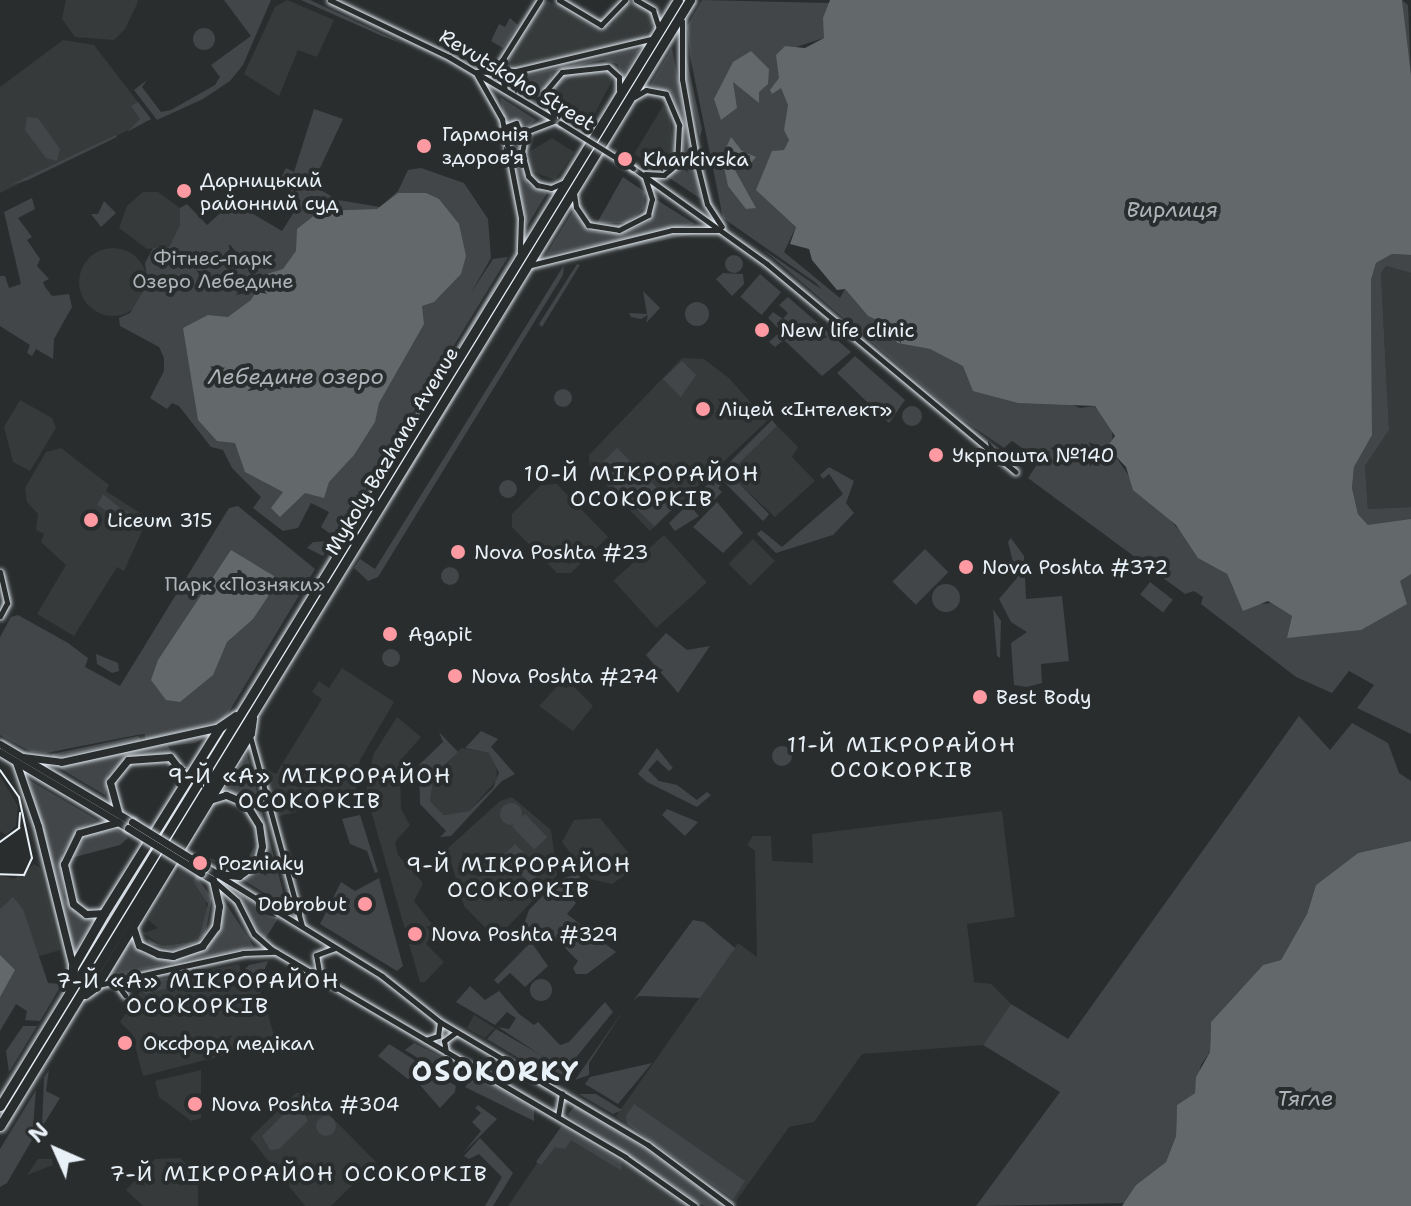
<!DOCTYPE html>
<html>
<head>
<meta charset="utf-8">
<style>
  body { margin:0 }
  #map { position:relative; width:1411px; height:1206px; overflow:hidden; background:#2a2d2e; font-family:"Shantell Sans",sans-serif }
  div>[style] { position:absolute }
  .built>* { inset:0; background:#363a3b; transform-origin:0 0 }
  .round { border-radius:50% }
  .green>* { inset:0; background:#424648; transform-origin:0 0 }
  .water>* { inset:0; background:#63686b }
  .roads { filter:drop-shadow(0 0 2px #e8f1f8) drop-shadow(0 0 2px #e8f1f8) }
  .minor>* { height:5px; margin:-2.5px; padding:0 2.5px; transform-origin:2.5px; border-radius:2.5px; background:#2a2d2e }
  .major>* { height:7px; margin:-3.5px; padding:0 3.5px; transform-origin:3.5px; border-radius:3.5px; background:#2a2d2e }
  .highway>* { height:9px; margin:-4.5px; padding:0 4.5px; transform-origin:4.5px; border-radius:4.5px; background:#2a2d2e }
  .tram>* { height:2px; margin:-1px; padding:0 1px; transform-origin:1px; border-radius:1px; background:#e8f1f8 }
  .bridges { filter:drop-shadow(0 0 2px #e8f1f8) drop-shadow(0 0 2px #e8f1f8) }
  .minor-bridge>* { height:5px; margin:-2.5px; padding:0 2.5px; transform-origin:2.5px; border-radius:2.5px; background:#2a2d2e }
  .major-bridge>* { height:7px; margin:-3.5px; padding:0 3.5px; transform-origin:3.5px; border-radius:3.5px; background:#2a2d2e }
  .dots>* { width:22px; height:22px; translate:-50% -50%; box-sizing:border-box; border:4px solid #2a2d2e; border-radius:50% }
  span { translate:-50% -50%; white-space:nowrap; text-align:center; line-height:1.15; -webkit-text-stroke:8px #2a2d2e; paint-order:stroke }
  .street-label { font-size:20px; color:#e8f1f8 }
  .poi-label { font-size:20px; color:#e8f1f8 }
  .left { translate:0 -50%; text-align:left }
  .right { translate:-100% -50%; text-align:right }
  .park-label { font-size:20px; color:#aeb5ba }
  .water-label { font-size:22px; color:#acb3b9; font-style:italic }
  .neighbourhood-label { font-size:22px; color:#e8f1f8; letter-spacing:2px }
  .district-label { font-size:28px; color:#e8f1f8; font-weight:700; letter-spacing:2px }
  .north { position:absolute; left:16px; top:1110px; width:80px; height:80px; -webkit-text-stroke:6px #2a2d2e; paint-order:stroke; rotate:315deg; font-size:22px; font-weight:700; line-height:32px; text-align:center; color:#e8f1f8 }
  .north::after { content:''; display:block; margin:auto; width:28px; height:36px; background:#e8f1f8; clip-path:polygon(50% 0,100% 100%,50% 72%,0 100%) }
</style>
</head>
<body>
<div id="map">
  <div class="built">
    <div style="clip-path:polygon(66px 0,137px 0,138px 2px,125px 29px,114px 40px,75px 37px,62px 19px)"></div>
    <div style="clip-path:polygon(287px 0,334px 20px,317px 57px,298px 50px,279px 96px,244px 74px,275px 7px)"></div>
    <div style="clip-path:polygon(546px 0,598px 29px,613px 24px,629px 1px,650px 9px,655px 20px,644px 38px,510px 66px,509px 57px)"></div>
    <div style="clip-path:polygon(63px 40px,94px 45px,151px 119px,0 193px,0 87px)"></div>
    <div style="clip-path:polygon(600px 70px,615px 75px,589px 125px,571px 115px,557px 88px,575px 75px)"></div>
    <div style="clip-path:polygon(663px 106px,669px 110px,674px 151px,658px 169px,634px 154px)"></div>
    <div style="clip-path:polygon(552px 138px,574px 152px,555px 180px,534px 172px,529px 152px)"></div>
    <div style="clip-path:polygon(143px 192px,158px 192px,180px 208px,180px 225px,169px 247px,147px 249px,119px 228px,127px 206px)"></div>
    <div class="round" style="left:79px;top:248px;width:68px;height:68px"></div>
    <div style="clip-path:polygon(1386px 266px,1411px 273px,1411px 507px,1368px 509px,1365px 466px,1389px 430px,1381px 273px)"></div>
    <div style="clip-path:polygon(682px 358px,704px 359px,729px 378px,767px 421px,650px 531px,590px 469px,589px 455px)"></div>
    <div style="clip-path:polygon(20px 400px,52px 418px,56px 428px,30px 471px,13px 462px,4px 427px)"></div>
    <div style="clip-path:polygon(777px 426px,798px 447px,792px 457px,815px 481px,775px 517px,728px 473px)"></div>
    <div style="clip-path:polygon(61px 448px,109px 485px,106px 491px,148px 518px,124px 571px,117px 567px,74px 636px,37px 614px,66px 565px,41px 542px,44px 534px,36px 530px,38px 514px,27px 502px,25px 488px,46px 452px)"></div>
    <div style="clip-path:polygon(557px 484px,608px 537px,571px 573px,557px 573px,512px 527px,512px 514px,541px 485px)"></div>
    <div style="left:664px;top:535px;width:64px;height:68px;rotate:48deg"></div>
    <div style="left:753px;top:539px;width:31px;height:35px;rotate:45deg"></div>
    <div style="clip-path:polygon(342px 668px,394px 702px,360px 760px,355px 797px,272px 818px,261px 775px,268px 770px,276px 774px,322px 699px,312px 692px,319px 681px,329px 688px)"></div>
    <div style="clip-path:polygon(565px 678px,593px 706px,573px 731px,539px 706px)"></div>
    <div style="clip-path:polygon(397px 717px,421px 737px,400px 761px,401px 809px,410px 825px,395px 842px,398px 855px,423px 883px,414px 901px,435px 928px,426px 944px,444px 962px,425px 982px,420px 982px,366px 793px,373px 755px)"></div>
    <div style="clip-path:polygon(461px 748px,489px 753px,496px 760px,497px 780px,469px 811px,444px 815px,430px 801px,429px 785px)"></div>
    <div style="clip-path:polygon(0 776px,18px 806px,16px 826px,6px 835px,0 831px)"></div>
    <div style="clip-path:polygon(512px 797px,551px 830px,557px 875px,496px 939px,464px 906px,447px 849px,500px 801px)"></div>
    <div style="clip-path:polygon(1002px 811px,1015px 917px,967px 924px,974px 982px,991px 984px,1011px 1004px,983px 1045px,862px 1054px,814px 1122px,789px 1127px,736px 1201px,616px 1116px,738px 943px,757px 957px,755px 851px,747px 845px,753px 836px,771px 836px,772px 861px,813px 863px,812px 834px)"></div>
    <div style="clip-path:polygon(600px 818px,631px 856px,625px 875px,612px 884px,590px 879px,562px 842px,574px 820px)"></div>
    <div style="clip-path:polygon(34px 864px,40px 868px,60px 950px,36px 957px,23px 909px,13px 898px,0 909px,0 875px,14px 879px)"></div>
    <div style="clip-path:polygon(181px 867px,196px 876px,193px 881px,205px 895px,208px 915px,198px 941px,162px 946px,143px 933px,158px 928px,148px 920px)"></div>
    <div style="clip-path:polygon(239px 964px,242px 974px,267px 980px,258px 998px,264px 1001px,276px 1042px,143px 1076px,132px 1034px,120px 1022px,146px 983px)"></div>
    <div style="clip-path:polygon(474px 1015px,495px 1028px,485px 1038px,467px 1028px)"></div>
    <div style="clip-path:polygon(201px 1070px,201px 1118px,191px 1121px,159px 1097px,155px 1081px)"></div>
    <div style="clip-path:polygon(307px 1092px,376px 1162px,331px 1206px,305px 1206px,250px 1138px,296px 1093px)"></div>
    <div style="clip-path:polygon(563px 1125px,636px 1171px,686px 1206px,508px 1206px)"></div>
    <div style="clip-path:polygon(180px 1158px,188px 1166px,198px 1166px,198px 1206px,143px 1206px,126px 1190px,155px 1159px)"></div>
    <div style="clip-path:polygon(38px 1159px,52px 1159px,53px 1165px,27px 1175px)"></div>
  </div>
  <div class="green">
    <div style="clip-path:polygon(224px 0,271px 0,243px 65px,230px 81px,203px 99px,157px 120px,134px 90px,147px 80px,142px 87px,161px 112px,171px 110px,215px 85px,220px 77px,211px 65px,251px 36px)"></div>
    <div style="clip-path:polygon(301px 0,310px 0,404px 44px,382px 36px)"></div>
    <div style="clip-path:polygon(702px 0,831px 3px,824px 38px,796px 47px,783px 212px,796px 227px,784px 252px,840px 298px,845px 289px,868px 316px,887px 325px,897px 343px,930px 349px,1080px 408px,1094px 406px,1112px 424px,1113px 453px,1129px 476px,1212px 565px,1227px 574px,1233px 589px,1260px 604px,1271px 603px,1292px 616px,1290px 625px,1394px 578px,1411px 561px,1411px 734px,1357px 708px,1374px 685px,1349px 671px,1332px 693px,1296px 677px,1201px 604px,1203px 597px,1194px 591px,1185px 594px,1028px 478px,1040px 460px,1012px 441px,1004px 448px,959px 417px,763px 249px,821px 289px,816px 283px,723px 218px,690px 56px,687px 26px)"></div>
    <div style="clip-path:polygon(1402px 0,1408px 5px,1411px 75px,1406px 43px)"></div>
    <div style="clip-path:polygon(510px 18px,518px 25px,503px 48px,491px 41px,499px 24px,505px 27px)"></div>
    <div class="round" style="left:193px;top:28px;width:22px;height:22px"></div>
    <div style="clip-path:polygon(684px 47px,702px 129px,700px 137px,683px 64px)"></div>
    <div style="clip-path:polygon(672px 48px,692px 156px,701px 199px,668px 177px,683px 160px,683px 127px,672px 93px,650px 85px)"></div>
    <div style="clip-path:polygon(640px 49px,623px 75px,617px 64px,603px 60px,554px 71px,541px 99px,511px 79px)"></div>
    <div style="clip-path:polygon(605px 68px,614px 74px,600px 70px,575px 75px,557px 88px,571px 115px,551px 101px,558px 79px,567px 74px)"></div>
    <div style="clip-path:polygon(500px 97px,536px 120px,520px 133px,519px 158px,528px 185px,547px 193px,527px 226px)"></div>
    <div style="clip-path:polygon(138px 102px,151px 119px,127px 132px,140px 119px,131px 106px)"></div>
    <div style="clip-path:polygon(314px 109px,343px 119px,312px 185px,338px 200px,380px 207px,398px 191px,408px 170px,421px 168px,464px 183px,488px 219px,491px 258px,471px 293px,493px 259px,508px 257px,336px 538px,321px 527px,329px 512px,311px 503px,298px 528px,283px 531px,253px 508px,261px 497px,232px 468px,223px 450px,211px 447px,179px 406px,172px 403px,167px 409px,150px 398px,164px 371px,164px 358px,159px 347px,120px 326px,119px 318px,130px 313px,148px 284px,145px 263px,153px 248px,169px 247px,180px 225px,180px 208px,187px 204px,207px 225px,226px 208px,241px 207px,282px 231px,301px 201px,287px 191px,293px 173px,286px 185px,279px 182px,286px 168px,294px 172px)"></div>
    <div style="clip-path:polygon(27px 117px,38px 118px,60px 149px,57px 161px,46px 158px,25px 130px)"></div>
    <div style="clip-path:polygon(116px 135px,117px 137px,28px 180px,10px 185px)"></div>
    <div style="clip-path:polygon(623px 177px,645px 192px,644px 209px,626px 223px,597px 223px)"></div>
    <div style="clip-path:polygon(32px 198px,35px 209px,18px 218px,32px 237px,27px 240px,40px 259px,37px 266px,49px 279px,43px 282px,45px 287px,52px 296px,69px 294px,72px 307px,54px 339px,53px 359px,36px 349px,32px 356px,27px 353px,30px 345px,0 326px,0 276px,5px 276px,9px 288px,21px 284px,4px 212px)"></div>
    <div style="clip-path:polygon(657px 200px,695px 224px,546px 255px,573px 211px,589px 231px,621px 234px,648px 222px)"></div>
    <div style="clip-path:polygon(104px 201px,116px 213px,101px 227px,91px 214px,98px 214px)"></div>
    <div style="clip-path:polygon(697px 233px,620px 250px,617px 246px,673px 234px)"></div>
    <div style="clip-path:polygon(517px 248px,491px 296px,369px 490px)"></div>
    <div style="clip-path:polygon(1392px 254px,1411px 255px,1411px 273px,1386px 266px,1381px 273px,1389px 430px,1365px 466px,1368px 509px,1411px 507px,1411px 546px,1368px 525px,1358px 514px,1352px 488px,1354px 467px,1372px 434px,1371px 280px,1376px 263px)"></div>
    <div class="round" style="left:725px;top:255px;width:18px;height:18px"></div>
    <div style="clip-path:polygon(577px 264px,580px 265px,542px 327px,539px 324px)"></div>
    <div style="clip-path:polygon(564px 265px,563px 275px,378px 577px,368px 581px,354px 568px,360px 559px,375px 569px)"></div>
    <div style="clip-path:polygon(535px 268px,394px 498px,394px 493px)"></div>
    <div style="clip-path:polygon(723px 273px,743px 274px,744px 284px,732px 296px,716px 279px)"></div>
    <div style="left:760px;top:274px;width:28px;height:30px;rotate:41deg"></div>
    <div style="clip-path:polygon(643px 291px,660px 308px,646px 323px,648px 315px,641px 319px,631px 317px,629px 313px,647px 314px)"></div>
    <div style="clip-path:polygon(788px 297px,851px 352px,822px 376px,784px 340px,775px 347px,769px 342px,781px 331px,768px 318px,773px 312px,783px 319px,788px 313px,779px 305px)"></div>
    <div class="round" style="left:685px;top:302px;width:24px;height:24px"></div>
    <div style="clip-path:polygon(855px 356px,905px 400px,889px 423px,837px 373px)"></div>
    <div style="clip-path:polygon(682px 361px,696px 375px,681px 397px,663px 379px)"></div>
    <div class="round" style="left:554px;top:389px;width:18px;height:18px"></div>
    <div class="round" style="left:902px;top:406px;width:20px;height:20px"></div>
    <div style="clip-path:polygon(772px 420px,777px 426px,729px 473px,769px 514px,766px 518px,763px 521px,724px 482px,718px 488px,722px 492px,707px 507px,697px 497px,690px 506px,699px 516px,675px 531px,669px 523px)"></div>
    <div style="left:617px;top:448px;width:82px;height:29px;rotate:45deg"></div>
    <div style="clip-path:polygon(829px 467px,854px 481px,846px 503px,854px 513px,833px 535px,776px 553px,757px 534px,761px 530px,782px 547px,843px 494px,829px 474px,823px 479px,820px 475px)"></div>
    <div class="round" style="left:499px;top:480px;width:18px;height:18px"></div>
    <div style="clip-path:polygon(103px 494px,121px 509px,146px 519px,139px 531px,97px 505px)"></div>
    <div style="clip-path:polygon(717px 502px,743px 533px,723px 553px,693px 527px)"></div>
    <div style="clip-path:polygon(238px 506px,315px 569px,224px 720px,145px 740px,145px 734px,137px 735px,46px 753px,32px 752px,0 735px,0 637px,11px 617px,18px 615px,68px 643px,88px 658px,85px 667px,120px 686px,229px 508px)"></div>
    <div style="clip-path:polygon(1011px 538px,1024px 556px,1026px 599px,1062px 596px,1069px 661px,1041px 664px,1042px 683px,1027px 687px,1014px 685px,1011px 643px,1027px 632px,1011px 622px,999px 599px,1017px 578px,1008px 542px)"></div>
    <div style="clip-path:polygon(333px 541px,323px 556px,307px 548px,313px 542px)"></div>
    <div style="left:925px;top:549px;width:33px;height:46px;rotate:45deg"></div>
    <div class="round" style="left:441px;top:567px;width:18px;height:18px"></div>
    <div style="left:1150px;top:582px;width:29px;height:16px;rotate:38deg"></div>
    <div class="round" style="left:932px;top:584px;width:28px;height:28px"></div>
    <div style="clip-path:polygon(993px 609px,1001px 621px,1000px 658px,997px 656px)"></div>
    <div style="clip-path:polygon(666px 633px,687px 650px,710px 646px,678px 693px,646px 655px)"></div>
    <div class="round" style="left:382px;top:649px;width:18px;height:18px"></div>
    <div style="clip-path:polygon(96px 654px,118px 663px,119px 671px,112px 673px,97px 664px)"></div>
    <div style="clip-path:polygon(1299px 716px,1330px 750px,1352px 723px,1388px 743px,1399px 773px,1411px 781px,1411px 841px,1358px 853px,1316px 885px,1307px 914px,1281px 960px,1263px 965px,1211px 1022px,1210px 1052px,1201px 1065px,1195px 1093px,1177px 1105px,1176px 1136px,1166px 1162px,1136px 1185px,1126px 1203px,976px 1206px,1060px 1092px,983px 1045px,1011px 1004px,1068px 1039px)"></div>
    <div style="clip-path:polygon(481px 731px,498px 739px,491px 747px,515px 774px,502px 781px,451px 836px,440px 837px,446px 831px,420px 804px,419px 765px,443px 742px,439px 732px,458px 752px,433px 777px,430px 801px,444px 815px,469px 811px,493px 788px,499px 773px,489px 753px,465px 748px)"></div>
    <div style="clip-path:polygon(213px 734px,195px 743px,168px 746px,172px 753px,127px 757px,108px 775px,105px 795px,58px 767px)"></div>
    <div style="clip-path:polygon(138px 736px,141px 740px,52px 758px,52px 754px)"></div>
    <div class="round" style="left:772px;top:746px;width:20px;height:20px"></div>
    <div style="clip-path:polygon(657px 748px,673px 768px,669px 771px,657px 760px,648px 770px,659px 781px,677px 785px,697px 800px,707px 792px,711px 795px,697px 807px,647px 782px,638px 774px)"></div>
    <div style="clip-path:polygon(247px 754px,287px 907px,242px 879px,259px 866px,266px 841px,253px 806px,223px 791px)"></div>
    <div style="clip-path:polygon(29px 780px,97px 820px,79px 828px,62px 853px,64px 898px,77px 914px,94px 921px,74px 952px)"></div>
    <div class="round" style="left:500px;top:803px;width:22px;height:22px"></div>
    <div style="clip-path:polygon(667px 809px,698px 822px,685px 836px,662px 815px)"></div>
    <div style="left:525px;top:814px;width:32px;height:18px;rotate:46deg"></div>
    <div style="clip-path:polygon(360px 815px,378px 872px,375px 873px,367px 851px,350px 844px,342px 819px)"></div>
    <div style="clip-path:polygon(117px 830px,128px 838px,120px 845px,71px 858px,88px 834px)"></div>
    <div style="left:515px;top:844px;width:38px;height:17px;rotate:45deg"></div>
    <div style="clip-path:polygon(255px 846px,251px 860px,234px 871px,195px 852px,234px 868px,247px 860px)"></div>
    <div style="clip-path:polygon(577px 874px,583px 880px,569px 895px,576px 903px,567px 914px,616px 952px,587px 974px,576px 974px,573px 968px,578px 961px,545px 928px,537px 933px,524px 924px,529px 910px,558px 880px)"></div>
    <div style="clip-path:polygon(196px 876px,212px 898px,205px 935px,196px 942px,175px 950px,151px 944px,146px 938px,162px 946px,198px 941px,208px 904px,193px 881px)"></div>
    <div style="clip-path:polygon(379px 878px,403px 966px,397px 971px,320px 924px,341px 882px,355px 891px)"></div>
    <div style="clip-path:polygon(237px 892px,279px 917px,265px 939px,257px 929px)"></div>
    <div style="clip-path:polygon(13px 897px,23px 909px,48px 983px,62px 984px,40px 1021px,25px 1020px,27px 1011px,16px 1004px,0 1031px,0 909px)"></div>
    <div style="clip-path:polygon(223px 899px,254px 947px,108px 976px,130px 940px,142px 953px,164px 960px,204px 950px,220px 929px)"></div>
    <div style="clip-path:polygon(693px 920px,704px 922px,735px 948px,700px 998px,639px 996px,633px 1001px)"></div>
    <div style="clip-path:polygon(531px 942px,548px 966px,525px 987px,510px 973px,498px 984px,494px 980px)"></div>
    <div style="clip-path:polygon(268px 961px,262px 976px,239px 975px,249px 965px)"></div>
    <div style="clip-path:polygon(189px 974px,192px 982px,145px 994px,142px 989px,149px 981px)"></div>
    <div class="round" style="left:530px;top:979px;width:22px;height:22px"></div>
    <div style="clip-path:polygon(470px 986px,485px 1000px,499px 991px,519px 1014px,534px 1025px,538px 1022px,560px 1045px,569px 1042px,605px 1002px,613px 1012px,565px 1071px,498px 1027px,509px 1029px,516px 1018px,507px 1012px,495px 1025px,456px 1002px)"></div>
    <div style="clip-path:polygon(625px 1008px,589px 1063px,589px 1075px,575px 1080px)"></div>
    <div style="clip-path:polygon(23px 1026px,37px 1026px,9px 1072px,6px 1051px)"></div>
    <div style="clip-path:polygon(496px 1029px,541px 1055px,564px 1073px,556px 1079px,550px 1076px,553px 1067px,540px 1060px,527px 1063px,487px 1039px)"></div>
    <div style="clip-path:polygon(414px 1043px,443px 1058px,443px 1074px,405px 1050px)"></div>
    <div style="clip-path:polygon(389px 1044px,456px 1086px,455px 1092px,440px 1108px,412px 1076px,408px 1079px,378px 1056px)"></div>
    <div style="clip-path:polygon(445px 1059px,464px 1071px,459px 1084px,445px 1075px)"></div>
    <div style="clip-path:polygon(652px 1063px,618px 1104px,585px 1084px,590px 1077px)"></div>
    <div style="clip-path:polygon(49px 1070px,46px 1091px,60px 1098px,42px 1127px,44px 1077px)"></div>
    <div style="clip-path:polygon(475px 1074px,534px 1109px,534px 1121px,465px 1087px)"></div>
    <div style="clip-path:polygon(36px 1090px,32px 1140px,7px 1183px,0 1187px,0 1149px)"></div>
    <div style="clip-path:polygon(579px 1094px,596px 1094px,622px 1110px,613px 1114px)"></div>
    <div style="clip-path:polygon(634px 1104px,745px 1181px,733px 1199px,627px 1124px,626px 1116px)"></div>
    <div style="clip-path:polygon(478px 1105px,497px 1119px,463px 1153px,481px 1131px,472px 1122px,481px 1113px,475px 1108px)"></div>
    <div style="clip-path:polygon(292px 1106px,303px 1109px,308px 1121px,279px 1149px,270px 1150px,262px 1136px)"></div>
    <div style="clip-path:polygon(575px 1106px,647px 1150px,724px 1206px,704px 1206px,571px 1118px,568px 1114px)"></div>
    <div class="round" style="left:316px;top:1116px;width:20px;height:20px"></div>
    <div style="clip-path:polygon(561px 1127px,621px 1162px,622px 1171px,571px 1140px,565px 1149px,555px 1147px,541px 1165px,536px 1162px)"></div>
    <div style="clip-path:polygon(480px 1138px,513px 1173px,493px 1206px,485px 1206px,502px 1177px,479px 1154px,469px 1159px,464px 1156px)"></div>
  </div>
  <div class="water">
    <div style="clip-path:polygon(830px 0,1402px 0,1411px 75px,1411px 255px,1392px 254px,1376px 263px,1371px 280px,1372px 435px,1354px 467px,1352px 488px,1358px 514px,1368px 525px,1411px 519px,1411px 574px,1400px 581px,1407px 604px,1361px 630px,1287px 638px,1292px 616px,1268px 601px,1243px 611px,1227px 574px,1198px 558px,1176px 525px,1133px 490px,1126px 467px,1107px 447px,1115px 436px,1095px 406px,1018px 403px,973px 391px,963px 366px,930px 349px,897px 343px,887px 325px,868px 316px,845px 289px,837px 290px,812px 260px,809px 249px,790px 244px,796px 227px,756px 190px,772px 151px,784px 150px,789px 140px,784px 130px,788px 105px,781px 88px,772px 94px,770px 90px,779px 78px,776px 55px,785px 46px,805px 48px,824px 38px,823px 18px)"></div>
    <div style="clip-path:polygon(751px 51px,769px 69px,768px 84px,759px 92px,759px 103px,733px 82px,737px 108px,721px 120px,714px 99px,733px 62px)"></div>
    <div style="clip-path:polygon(731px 137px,742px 151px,756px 157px,751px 163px,734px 151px,731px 163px,756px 208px,746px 209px,728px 186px,722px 157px)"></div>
    <div style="clip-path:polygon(398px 193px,426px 193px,439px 199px,459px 224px,466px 256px,461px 274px,434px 302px,422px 306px,424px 324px,379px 403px,375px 422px,354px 455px,329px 482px,324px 498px,305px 493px,280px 517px,271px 508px,283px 492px,245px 472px,235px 443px,217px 441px,198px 420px,183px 328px,208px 315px,228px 317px,251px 300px,267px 274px,283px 269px,296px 251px,297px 229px,320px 211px,377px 209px)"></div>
    <div style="clip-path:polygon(231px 550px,274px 576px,273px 589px,253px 619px,227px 642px,213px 675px,180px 702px,166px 700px,151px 680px,158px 660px)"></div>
    <div style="clip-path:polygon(1411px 841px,1411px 1206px,1122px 1206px,1136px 1185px,1166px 1162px,1176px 1136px,1177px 1105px,1195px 1093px,1196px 1077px,1210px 1052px,1211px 1022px,1263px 965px,1281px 960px,1307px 914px,1316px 885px,1358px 853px)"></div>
    <div style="clip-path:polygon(0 955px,15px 970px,0 997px)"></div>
  </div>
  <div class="roads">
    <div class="minor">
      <div style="left:330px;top:0;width:132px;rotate:25.6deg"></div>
      <div style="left:449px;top:57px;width:129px;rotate:30.7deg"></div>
      <div style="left:559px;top:0;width:49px;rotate:30.8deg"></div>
      <div style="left:601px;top:25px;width:35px;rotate:-46deg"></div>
      <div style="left:636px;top:0;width:20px;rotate:30deg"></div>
      <div style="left:653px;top:10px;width:20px;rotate:72deg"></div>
      <div style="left:682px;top:21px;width:58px;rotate:90deg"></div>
      <div style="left:682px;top:79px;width:86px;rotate:80deg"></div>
      <div style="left:697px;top:164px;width:41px;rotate:76deg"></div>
      <div style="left:707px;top:204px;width:27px;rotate:57deg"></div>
      <div style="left:476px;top:72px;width:40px;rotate:-1.4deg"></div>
      <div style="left:516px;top:71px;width:142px;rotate:-13.4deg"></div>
      <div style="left:477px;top:75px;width:51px;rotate:60.4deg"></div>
      <div style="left:502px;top:119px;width:101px;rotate:79.1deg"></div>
      <div style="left:521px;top:218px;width:34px;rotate:92deg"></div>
      <div style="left:505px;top:90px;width:26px;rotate:-103deg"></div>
      <div style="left:499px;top:65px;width:77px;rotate:-57.8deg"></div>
      <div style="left:634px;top:97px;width:14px;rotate:-30deg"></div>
      <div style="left:646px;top:90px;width:20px;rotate:11deg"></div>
      <div style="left:666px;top:94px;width:34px;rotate:67deg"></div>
      <div style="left:679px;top:125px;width:39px;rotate:93deg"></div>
      <div style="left:677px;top:164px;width:17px;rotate:140deg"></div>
      <div style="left:664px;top:175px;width:19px;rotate:-177deg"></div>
      <div style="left:554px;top:117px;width:27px;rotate:-110deg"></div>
      <div style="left:545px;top:92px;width:26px;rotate:-50deg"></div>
      <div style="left:562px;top:72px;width:46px;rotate:-6.2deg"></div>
      <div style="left:608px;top:67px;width:15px;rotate:42deg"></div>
      <div style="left:619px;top:77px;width:13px;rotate:90deg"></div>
      <div style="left:554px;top:121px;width:30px;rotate:159deg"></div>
      <div style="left:526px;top:132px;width:21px;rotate:101deg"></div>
      <div style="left:522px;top:153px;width:24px;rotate:75deg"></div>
      <div style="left:528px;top:176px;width:13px;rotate:45deg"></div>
      <div style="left:537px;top:185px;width:14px;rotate:12deg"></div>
      <div style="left:551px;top:188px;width:13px;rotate:-23deg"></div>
      <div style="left:505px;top:127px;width:12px;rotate:-20deg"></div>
      <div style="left:516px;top:123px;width:15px;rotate:67deg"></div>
      <div style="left:633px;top:168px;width:165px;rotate:35.6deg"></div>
      <div style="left:767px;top:264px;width:324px;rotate:39.9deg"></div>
      <div style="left:574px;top:193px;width:14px;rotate:82deg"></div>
      <div style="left:576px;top:207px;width:22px;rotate:56deg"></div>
      <div style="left:588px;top:225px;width:31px;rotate:9deg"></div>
      <div style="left:619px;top:230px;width:33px;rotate:-27deg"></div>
      <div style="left:648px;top:215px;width:16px;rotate:-76deg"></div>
      <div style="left:652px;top:199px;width:22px;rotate:-108deg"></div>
      <div style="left:531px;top:265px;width:145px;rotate:-13.9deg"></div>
      <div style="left:672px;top:230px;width:48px"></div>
      <div style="left:0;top:572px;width:32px;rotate:77deg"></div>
      <div style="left:7px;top:603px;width:15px;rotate:118deg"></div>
      <div style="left:250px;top:736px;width:197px;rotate:74.7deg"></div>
      <div style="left:218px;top:875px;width:193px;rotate:31.6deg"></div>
      <div style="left:382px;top:976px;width:74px;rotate:38.4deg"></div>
      <div style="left:440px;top:1022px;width:242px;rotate:30.6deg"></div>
      <div style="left:648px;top:1145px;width:102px;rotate:36.6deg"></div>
      <div style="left:213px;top:880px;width:32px;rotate:41deg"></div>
      <div style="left:237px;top:901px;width:37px;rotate:63deg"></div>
      <div style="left:254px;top:934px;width:23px;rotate:41deg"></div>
      <div style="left:271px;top:949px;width:411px;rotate:30.4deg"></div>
      <div style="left:625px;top:1157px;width:85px;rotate:35deg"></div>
      <div style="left:320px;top:977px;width:22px;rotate:-100deg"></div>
      <div style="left:316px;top:955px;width:20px;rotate:-20deg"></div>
      <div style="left:114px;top:980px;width:19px;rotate:54deg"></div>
      <div style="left:98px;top:985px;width:148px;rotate:-12.4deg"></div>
      <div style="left:243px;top:953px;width:33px;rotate:-2deg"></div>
      <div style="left:426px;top:1040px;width:13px;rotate:-18deg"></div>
      <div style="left:438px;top:1036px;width:14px;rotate:-82deg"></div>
      <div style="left:446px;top:1052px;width:11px;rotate:-100deg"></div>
      <div style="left:444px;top:1041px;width:14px;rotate:-36deg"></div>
      <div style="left:558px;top:1116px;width:23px;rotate:-80deg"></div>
    </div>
    <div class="major">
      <div style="left:0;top:744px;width:153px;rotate:30.6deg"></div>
      <div style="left:0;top:752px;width:149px;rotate:30.7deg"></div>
      <div style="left:23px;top:757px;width:38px;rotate:7deg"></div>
      <div style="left:61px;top:762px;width:163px;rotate:-12.4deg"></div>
      <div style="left:16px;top:762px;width:68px;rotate:71deg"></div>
      <div style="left:38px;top:826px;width:145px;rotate:76.1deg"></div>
      <div style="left:118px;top:812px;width:31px;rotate:-105deg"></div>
      <div style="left:110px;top:782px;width:28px;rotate:-51deg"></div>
      <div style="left:128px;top:760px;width:42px;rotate:-4.1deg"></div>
      <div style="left:170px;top:757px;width:28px;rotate:52deg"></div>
      <div style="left:205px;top:867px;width:14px;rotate:30deg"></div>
      <div style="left:217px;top:874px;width:22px;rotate:5deg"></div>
      <div style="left:239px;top:876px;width:24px;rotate:-36deg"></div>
      <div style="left:258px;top:862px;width:16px;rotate:-76deg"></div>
      <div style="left:262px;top:846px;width:21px;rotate:-98deg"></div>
      <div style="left:259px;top:825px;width:26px;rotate:-122deg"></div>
      <div style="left:245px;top:803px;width:21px;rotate:-157deg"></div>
      <div style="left:226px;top:795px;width:17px;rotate:163deg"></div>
      <div style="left:104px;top:913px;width:18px;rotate:177deg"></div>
      <div style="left:86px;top:914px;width:16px;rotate:-142deg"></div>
      <div style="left:73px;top:904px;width:41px;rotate:-102.7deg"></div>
      <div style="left:64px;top:864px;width:34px;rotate:-64deg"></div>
      <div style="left:79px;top:833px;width:41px;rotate:-15.4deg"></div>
      <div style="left:133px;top:927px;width:19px;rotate:72deg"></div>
      <div style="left:139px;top:945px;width:21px;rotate:25deg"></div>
      <div style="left:158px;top:954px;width:15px;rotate:8deg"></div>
      <div style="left:173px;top:956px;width:31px;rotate:-19deg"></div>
      <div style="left:202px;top:946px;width:24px;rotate:-54deg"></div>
      <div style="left:216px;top:927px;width:21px;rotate:-82deg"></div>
      <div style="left:219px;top:906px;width:27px;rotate:-103deg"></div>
      <div style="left:213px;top:880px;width:14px;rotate:-150deg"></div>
    </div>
    <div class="highway">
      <div style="left:72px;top:987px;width:20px;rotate:-87deg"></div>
      <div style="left:73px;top:967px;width:62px;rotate:-60.1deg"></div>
      <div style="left:104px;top:913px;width:219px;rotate:-58.1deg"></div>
      <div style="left:220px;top:727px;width:19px;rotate:-35deg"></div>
      <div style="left:85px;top:994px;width:14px;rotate:-36deg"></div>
      <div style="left:96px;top:986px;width:296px;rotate:-58.7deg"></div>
      <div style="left:250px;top:733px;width:15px;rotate:-82deg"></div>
      <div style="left:0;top:1106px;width:1297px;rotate:-58.49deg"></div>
      <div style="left:0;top:1126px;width:1321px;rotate:-58.5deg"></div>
    </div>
  </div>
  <div class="tram">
    <div style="left:0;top:770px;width:33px;rotate:55deg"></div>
    <div style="left:19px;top:797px;width:62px;rotate:78deg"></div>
    <div style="left:32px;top:858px;width:19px;rotate:115deg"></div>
    <div style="left:24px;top:875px;width:24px;rotate:-178deg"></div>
    <div style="left:0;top:842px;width:24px;rotate:-36deg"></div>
    <div style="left:19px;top:828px;width:15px;rotate:-86deg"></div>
  </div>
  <div class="bridges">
    <div class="minor-bridge">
      <div style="left:560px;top:123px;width:86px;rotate:31.7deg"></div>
    </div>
    <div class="major-bridge">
      <div style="left:132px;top:822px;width:86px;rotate:31.7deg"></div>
      <div style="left:128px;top:828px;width:86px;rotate:31.7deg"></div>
    </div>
  </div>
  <div class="dots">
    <div style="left:424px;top:146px;background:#ff9aa2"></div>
    <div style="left:625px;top:159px;background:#ff9aa2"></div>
    <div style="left:184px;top:191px;background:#ff9aa2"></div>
    <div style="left:762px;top:330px;background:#ff9aa2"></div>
    <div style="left:703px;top:409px;background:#ff9aa2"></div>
    <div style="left:936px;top:455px;background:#ff9aa2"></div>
    <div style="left:91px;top:520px;background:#ff9aa2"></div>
    <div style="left:458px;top:552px;background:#ff9aa2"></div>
    <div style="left:966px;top:567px;background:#ff9aa2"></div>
    <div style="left:390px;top:634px;background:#ff9aa2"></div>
    <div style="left:455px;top:676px;background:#ff9aa2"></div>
    <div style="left:980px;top:697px;background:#ff9aa2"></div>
    <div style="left:200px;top:863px;background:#ff9aa2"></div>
    <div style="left:365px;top:904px;background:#ff9aa2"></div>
    <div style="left:415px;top:934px;background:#ff9aa2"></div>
    <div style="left:125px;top:1043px;background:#ff9aa2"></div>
    <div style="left:195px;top:1104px;background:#ff9aa2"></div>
  </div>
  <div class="street-label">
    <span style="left:517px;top:80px;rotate:31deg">Revutskoho Street</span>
    <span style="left:392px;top:451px;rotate:-59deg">Mykoly Bazhana Avenue</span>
  </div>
  <div class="poi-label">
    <span class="left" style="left:442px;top:146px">Гармонія<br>здоров'я</span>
    <span class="left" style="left:643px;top:159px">Kharkivska</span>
    <span class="left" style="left:200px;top:192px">Дарницький<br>районний суд</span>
    <span class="left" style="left:780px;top:330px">New life clinic</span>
    <span class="left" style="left:719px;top:409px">Ліцей «Інтелект»</span>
    <span class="left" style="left:952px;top:455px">Укрпошта №140</span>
    <span class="left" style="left:107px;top:520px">Liceum 315</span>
    <span class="left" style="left:474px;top:552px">Nova Poshta #23</span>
    <span class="left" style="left:982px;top:567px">Nova Poshta #372</span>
    <span class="left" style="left:408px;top:634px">Agapit</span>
    <span class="left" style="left:471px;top:676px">Nova Poshta #274</span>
    <span class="left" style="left:996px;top:697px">Best Body</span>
    <span class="left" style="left:218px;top:863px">Pozniaky</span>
    <span class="right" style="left:347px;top:904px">Dobrobut</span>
    <span class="left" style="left:431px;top:934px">Nova Poshta #329</span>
    <span class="left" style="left:143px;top:1043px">Оксфорд медікал</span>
    <span class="left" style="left:211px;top:1104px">Nova Poshta #304</span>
  </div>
  <div class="park-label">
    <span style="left:213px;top:270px">Фітнес-парк<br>Озеро Лебедине</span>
    <span style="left:245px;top:584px">Парк «Позняки»</span>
  </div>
  <div class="water-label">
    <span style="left:1172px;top:210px">Вирлиця</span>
    <span style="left:296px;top:377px">Лебедине озеро</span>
    <span style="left:1305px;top:1099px">Тягле</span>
  </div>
  <div class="neighbourhood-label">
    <span style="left:642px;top:486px">10-Й МІКРОРАЙОН<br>ОСОКОРКІВ</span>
    <span style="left:902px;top:757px">11-Й МІКРОРАЙОН<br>ОСОКОРКІВ</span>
    <span style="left:310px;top:788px">9-Й «А» МІКРОРАЙОН<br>ОСОКОРКІВ</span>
    <span style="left:519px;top:877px">9-Й МІКРОРАЙОН<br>ОСОКОРКІВ</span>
    <span style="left:198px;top:993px">7-Й «А» МІКРОРАЙОН<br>ОСОКОРКІВ</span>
    <span style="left:299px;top:1174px">7-Й МІКРОРАЙОН ОСОКОРКІВ</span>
  </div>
  <div class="district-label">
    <span style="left:496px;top:1071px">OSOKORKY</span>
  </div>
  <div class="north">N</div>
</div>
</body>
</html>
